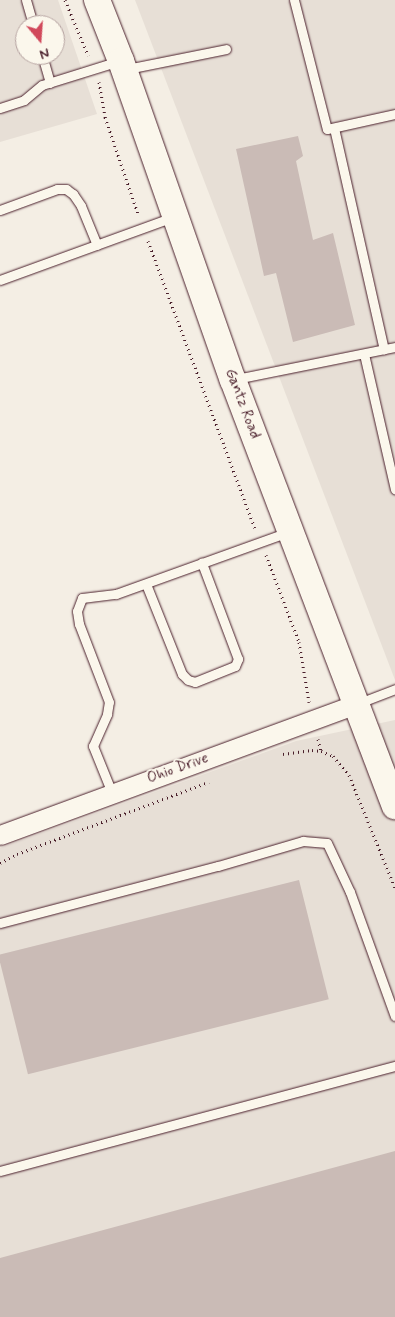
<!DOCTYPE html>
<html>
<head>
<meta charset="utf-8">
<style>
  body { margin:0 }
  #map { position:relative; width:395px; height:1317px; overflow:hidden; background:#f4eee4; font-family:Mynerve,sans-serif }
  div>[style] { position:absolute }
  .built>* { inset:0; background:#e7dfd6 }
  .building>* { inset:0; background:#cabbb6; transform-origin:0 0 }
  .path>* { height:3px; margin-top:-1.5px; transform-origin:0; background:repeating-linear-gradient(90deg,#4a1f2b 0 1px,transparent 0 5px) }
  .roads { filter:drop-shadow(0 0 1px #4a1f2b) drop-shadow(0 0 1px #4a1f2b) }
  .service>* { height:9px; margin:-4.5px; padding:0 4.5px; transform-origin:4.5px; border-radius:4.5px; background:#fbf7ec }
  .minor>* { height:19px; margin:-9.5px; padding:0 9.5px; transform-origin:9.5px; border-radius:9.5px; background:#fbf7ec }
  .secondary>* { height:26px; margin:-13px; padding:0 13px; transform-origin:13px; border-radius:13px; background:#fbf7ec }
  span { translate:-50% -50%; white-space:nowrap; text-align:center; line-height:1.15; -webkit-text-stroke:4px #fbf7ec; paint-order:stroke }
  .street-label { font-size:15px; color:#4a1f2b }
  .north { position:absolute; left:15px; top:15px; width:50px; height:50px; box-sizing:border-box; background:#fbf7ec; border:1px solid #b4a19f; border-radius:50%; rotate:162deg; font-size:14px; font-weight:700; line-height:20px; text-align:center; color:#4a1f2b }
  .north::after { content:''; display:block; margin:auto; width:18px; height:22px; background:#d1495b; clip-path:polygon(50% 0,100% 100%,50% 72%,0 100%) }
</style>
</head>
<body>
<div id="map">
  <div class="built">
    <div style="clip-path:polygon(evenodd,0 0,58px 0,97px 114px,0 142px,0 0,25px 25px,55px 25px,55px 55px,25px 55px,25px 25px)"></div>
    <div style="clip-path:polygon(135px 0,395px 0,395px 680px)"></div>
    <div style="clip-path:polygon(395px 720px,395px 1317px,0 1317px,0 848px,296px 741px)"></div>
  </div>
  <div class="building">
    <div style="clip-path:polygon(298px 136px,303px 156px,296px 161px,313px 240px,333px 233px,355px 325px,293px 342px,276px 273px,264px 276px,236px 149px)"></div>
    <div style="left:299px;top:880px;width:123px;height:310px;rotate:76deg"></div>
    <div style="clip-path:polygon(395px 1151px,395px 1317px,0 1317px,0 1258px)"></div>
  </div>
  <div class="path">
    <div style="left:65px;top:0;width:60px;rotate:67.3deg"></div>
    <div style="left:99px;top:82px;width:36px;rotate:80deg"></div>
    <div style="left:105px;top:117px;width:102px;rotate:71.2deg"></div>
    <div style="left:148px;top:241px;width:306px;rotate:69.6deg"></div>
    <div style="left:266px;top:555px;width:93px;rotate:69.2deg"></div>
    <div style="left:299px;top:642px;width:61px;rotate:80.5deg"></div>
    <div style="left:318px;top:739px;width:12px;rotate:76deg"></div>
    <div style="left:321px;top:751px;width:13px;rotate:23deg"></div>
    <div style="left:333px;top:756px;width:25px;rotate:50deg"></div>
    <div style="left:349px;top:775px;width:122px;rotate:67.8deg"></div>
    <div style="left:283px;top:754px;width:29px;rotate:-8deg"></div>
    <div style="left:312px;top:750px;width:9px;rotate:6deg"></div>
    <div style="left:0;top:863px;width:19px;rotate:-28deg"></div>
    <div style="left:17px;top:854px;width:205px;rotate:-20.6deg"></div>
  </div>
  <div class="roads">
    <div class="service">
      <div style="left:26px;top:0;width:26px;rotate:74deg"></div>
      <div style="left:294px;top:0;width:133px;rotate:75.7deg"></div>
      <div style="left:327px;top:129px;width:70px;rotate:-12.4deg"></div>
      <div style="left:42px;top:55px;width:29px;rotate:74deg"></div>
      <div style="left:127px;top:69px;width:101px;rotate:-11.4deg"></div>
      <div style="left:0;top:108px;width:25px;rotate:-18deg"></div>
      <div style="left:24px;top:100px;width:23px;rotate:-40deg"></div>
      <div style="left:42px;top:85px;width:81px;rotate:-17.3deg"></div>
      <div style="left:334px;top:128px;width:227px;rotate:77.3deg"></div>
      <div style="left:0;top:210px;width:61px;rotate:-20.2deg"></div>
      <div style="left:57px;top:189px;width:9px"></div>
      <div style="left:66px;top:189px;width:9px;rotate:36deg"></div>
      <div style="left:73px;top:194px;width:14px;rotate:56deg"></div>
      <div style="left:81px;top:206px;width:42px;rotate:67.7deg"></div>
      <div style="left:0;top:280px;width:184px;rotate:-20deg"></div>
      <div style="left:364px;top:354px;width:139px;rotate:77.1deg"></div>
      <div style="left:236px;top:379px;width:162px;rotate:-11.4deg"></div>
      <div style="left:146px;top:584px;width:97px;rotate:68.2deg"></div>
      <div style="left:182px;top:674px;width:8px;rotate:45deg"></div>
      <div style="left:188px;top:680px;width:7px;rotate:16deg"></div>
      <div style="left:195px;top:682px;width:43px;rotate:-21.8deg"></div>
      <div style="left:235px;top:666px;width:8px;rotate:-67deg"></div>
      <div style="left:238px;top:659px;width:103px;rotate:-110.6deg"></div>
      <div style="left:359px;top:703px;width:39px;rotate:-21deg"></div>
      <div style="left:112px;top:793px;width:51px;rotate:-112deg"></div>
      <div style="left:93px;top:746px;width:35px;rotate:-66deg"></div>
      <div style="left:107px;top:714px;width:12px;rotate:-81deg"></div>
      <div style="left:109px;top:702px;width:84px;rotate:-111deg"></div>
      <div style="left:79px;top:624px;width:13px;rotate:-99deg"></div>
      <div style="left:77px;top:611px;width:14px;rotate:-69deg"></div>
      <div style="left:82px;top:598px;width:34px;rotate:-7deg"></div>
      <div style="left:116px;top:594px;width:183px;rotate:-19.8deg"></div>
      <div style="left:0;top:923px;width:225px;rotate:-14.7deg"></div>
      <div style="left:218px;top:866px;width:89px;rotate:-16.4deg"></div>
      <div style="left:303px;top:841px;width:24px;rotate:5deg"></div>
      <div style="left:327px;top:843px;width:54px;rotate:64.9deg"></div>
      <div style="left:350px;top:892px;width:132px;rotate:70.1deg"></div>
      <div style="left:0;top:1171px;width:409px;rotate:-14.9deg"></div>
    </div>
    <div class="minor">
      <div style="left:0;top:835px;width:379px;rotate:-20.2deg"></div>
    </div>
    <div class="secondary">
      <div style="left:97px;top:0;width:66px;rotate:68.5deg"></div>
      <div style="left:121px;top:61px;width:338px;rotate:70.7deg"></div>
      <div style="left:233px;top:380px;width:456px;rotate:69.2deg"></div>
    </div>
  </div>
  <div class="street-label">
    <span style="left:242px;top:404px;rotate:69deg">Gantz Road</span>
    <span style="left:178px;top:769px;rotate:-20deg">Ohio Drive</span>
  </div>
  <div class="north">N</div>
</div>
</body>
</html>
